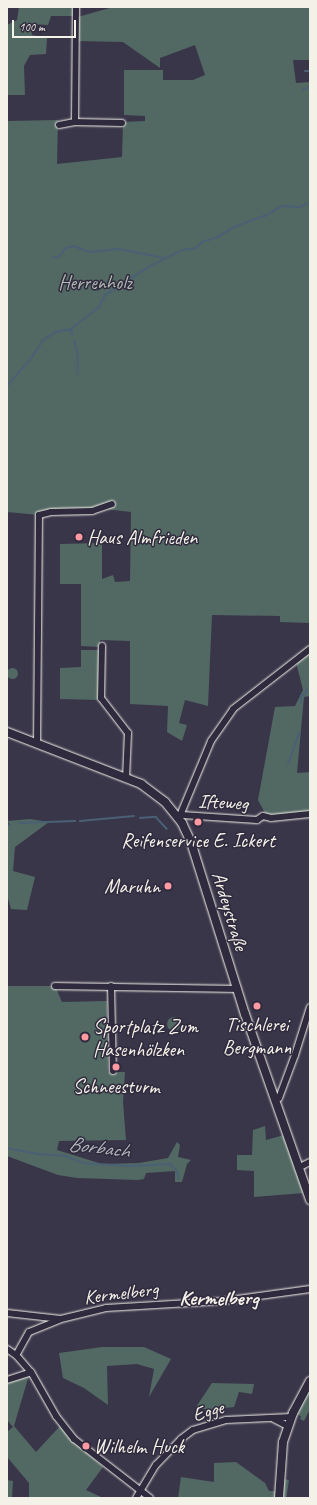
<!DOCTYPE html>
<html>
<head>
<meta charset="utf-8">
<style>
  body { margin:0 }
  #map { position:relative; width:317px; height:1505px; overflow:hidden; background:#3a364a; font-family:Caveat,sans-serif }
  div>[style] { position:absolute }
  .green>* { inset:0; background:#526863; transform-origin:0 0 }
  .round { border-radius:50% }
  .stream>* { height:1.5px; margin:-0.75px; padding:0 0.75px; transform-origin:0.75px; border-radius:0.75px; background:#4a6075 }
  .roads { filter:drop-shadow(0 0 1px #f4f1e8) drop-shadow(0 0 1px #f4f1e8) }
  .minor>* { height:6px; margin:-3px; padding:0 3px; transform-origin:3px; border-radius:3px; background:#2f2a3d }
  .major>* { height:8px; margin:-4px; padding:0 4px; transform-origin:4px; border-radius:4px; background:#2f2a3d }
  .dots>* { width:11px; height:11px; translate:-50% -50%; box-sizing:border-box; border:2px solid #2f2a3d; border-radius:50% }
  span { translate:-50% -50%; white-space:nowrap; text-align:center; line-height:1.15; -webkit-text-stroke:3px #2f2a3d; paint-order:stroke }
  .park-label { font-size:20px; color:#b3bab3 }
  .poi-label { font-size:20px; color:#f4f1e8 }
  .left { translate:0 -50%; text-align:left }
  .right { translate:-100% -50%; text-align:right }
  .street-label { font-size:20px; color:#f4f1e8 }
  .water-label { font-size:21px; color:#b0b7ba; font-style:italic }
  .neighbourhood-label { font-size:21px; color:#f4f1e8; font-weight:700 }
  .frame { position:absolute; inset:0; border:8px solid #f4f1e8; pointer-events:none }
  .scale { position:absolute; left:12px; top:20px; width:64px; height:18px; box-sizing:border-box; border:2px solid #f4f1e8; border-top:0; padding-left:5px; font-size:12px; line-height:14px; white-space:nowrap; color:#f4f1e8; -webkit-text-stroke:3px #2f2a3d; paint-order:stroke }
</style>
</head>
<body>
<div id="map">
  <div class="green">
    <div style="clip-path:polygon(19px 7px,74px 7px,74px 16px,51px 16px,48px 25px,30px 24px,32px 35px,47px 38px,46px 54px,30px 55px,24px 66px,25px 95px,7px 95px,7px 25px,17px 20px)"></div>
    <div style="clip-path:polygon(113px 7px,310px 7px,310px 60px,293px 60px,296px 83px,310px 82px,310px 623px,280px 622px,280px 616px,212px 615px,208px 706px,185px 700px,179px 723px,187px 725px,182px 741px,167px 732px,168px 706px,130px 704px,130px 641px,100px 640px,100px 647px,81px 646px,81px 584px,60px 584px,60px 544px,102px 543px,102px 579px,113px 575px,115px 582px,130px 581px,131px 512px,104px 509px,39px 515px,7px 512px,7px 121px,58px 120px,57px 164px,122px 157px,123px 122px,145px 121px,145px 116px,124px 115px,124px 70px,163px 70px,163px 80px,193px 80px,205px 75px,195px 45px,160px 58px,160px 68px,123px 42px,77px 41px,78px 17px)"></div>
    <div style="clip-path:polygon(81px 650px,100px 650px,99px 700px,60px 699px,60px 668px,81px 667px)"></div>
    <div style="clip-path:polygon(310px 651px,310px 696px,304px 697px,297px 773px,310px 772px,310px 812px,273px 815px,265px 813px,258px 800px,275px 707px,295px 706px,303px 690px,296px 662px)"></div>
    <div class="round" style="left:6.5px;top:667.5px;width:11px;height:11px"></div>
    <div style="clip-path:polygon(30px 819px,49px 822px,15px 847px,13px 871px,35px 877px,27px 910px,11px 909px,7px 895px,7px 826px,10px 825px,7px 821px)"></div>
    <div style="clip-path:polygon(7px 986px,55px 986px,62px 1002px,107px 1001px,108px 1072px,125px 1072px,123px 1102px,126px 1140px,59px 1141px,57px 1150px,102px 1164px,139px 1163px,168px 1158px,177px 1142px,180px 1145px,178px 1157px,191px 1160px,187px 1164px,182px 1182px,175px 1182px,175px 1171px,146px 1173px,144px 1179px,138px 1180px,77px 1178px,58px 1175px,7px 1156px)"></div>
    <div class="round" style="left:167px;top:1017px;width:14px;height:14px"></div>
    <div style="clip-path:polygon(265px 1126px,266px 1140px,284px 1135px,304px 1193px,254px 1197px,254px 1171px,237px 1170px,237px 1155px,252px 1155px,253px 1130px)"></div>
    <div style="clip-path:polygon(102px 1347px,144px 1347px,171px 1359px,149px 1397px,154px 1369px,137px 1364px,107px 1366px,108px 1405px,84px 1388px,63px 1378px,59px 1353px)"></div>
    <div style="clip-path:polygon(29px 1375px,14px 1426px,36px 1452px,60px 1426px,73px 1441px,103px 1467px,86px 1490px,103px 1498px,29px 1498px,29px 1483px,7px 1457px,7px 1432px,13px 1427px,7px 1420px,7px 1382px)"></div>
    <div style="clip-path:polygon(212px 1383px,254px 1384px,252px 1394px,239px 1392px,234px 1407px,208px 1410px,196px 1407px)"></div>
    <div style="clip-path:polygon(310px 1389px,310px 1409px,304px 1421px,300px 1419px,301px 1416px,296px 1414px)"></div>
    <div style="clip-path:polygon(236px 1462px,265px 1483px,269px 1491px,276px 1491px,276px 1498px,178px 1498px,181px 1477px,214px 1482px,214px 1463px)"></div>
    <div style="left:282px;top:1479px;width:7px;height:19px;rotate:8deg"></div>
    <div style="clip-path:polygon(7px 1480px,13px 1481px,12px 1498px,7px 1498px)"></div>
  </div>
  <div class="stream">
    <div style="left:305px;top:71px;width:5px"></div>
    <div style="left:303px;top:90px;width:8px;rotate:-23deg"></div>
    <div style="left:54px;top:257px;width:4px;rotate:14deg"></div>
    <div style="left:58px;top:258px;width:13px;rotate:-51deg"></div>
    <div style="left:66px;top:248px;width:8px;rotate:-14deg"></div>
    <div style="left:74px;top:246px;width:17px;rotate:21deg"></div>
    <div style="left:90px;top:252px;width:29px;rotate:-6deg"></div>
    <div style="left:119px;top:249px;width:47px;rotate:11.1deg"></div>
    <div style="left:71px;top:329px;width:6px;rotate:72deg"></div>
    <div style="left:75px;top:341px;width:13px;rotate:77deg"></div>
    <div style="left:78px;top:354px;width:20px;rotate:90deg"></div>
    <div style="left:7px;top:386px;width:38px;rotate:-49deg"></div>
    <div style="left:32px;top:357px;width:20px;rotate:-57deg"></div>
    <div style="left:43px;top:340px;width:15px;rotate:-32deg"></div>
    <div style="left:56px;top:332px;width:15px;rotate:-11deg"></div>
    <div style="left:71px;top:329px;width:36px;rotate:-38deg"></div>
    <div style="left:99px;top:307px;width:13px;rotate:-63deg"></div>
    <div style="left:105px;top:295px;width:50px;rotate:-32.7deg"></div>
    <div style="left:147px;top:268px;width:39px;rotate:-27deg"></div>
    <div style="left:182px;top:250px;width:14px;rotate:-8deg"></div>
    <div style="left:196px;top:248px;width:8px;rotate:-45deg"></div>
    <div style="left:202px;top:242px;width:17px;rotate:-17deg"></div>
    <div style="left:218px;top:237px;width:19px;rotate:-32deg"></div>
    <div style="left:234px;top:227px;width:33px;rotate:-20deg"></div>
    <div style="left:265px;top:216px;width:20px;rotate:-30deg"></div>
    <div style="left:282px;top:206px;width:17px;rotate:3deg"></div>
    <div style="left:299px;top:207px;width:12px;rotate:-20deg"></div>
    <div style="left:301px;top:704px;width:8px;rotate:-90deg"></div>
    <div style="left:301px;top:696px;width:6px;rotate:-31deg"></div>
    <div style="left:306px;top:693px;width:4px;rotate:-76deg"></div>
    <div style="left:288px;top:764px;width:33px;rotate:-70deg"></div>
    <div style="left:140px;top:818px;width:16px;rotate:-4deg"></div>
    <div style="left:156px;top:817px;width:16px;rotate:47deg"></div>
    <div style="left:80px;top:821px;width:54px;rotate:-5.3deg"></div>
    <div style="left:19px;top:823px;width:56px;rotate:-2deg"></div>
    <div style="left:7px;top:826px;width:3px;rotate:-18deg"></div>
    <div style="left:7px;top:1148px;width:31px;rotate:11deg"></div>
    <div style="left:37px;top:1154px;width:29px;rotate:4deg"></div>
    <div style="left:66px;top:1156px;width:18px;rotate:22deg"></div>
    <div style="left:83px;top:1163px;width:45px;rotate:3.8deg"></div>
    <div style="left:128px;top:1166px;width:42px;rotate:-2.7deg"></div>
    <div style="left:170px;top:1164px;width:9px;rotate:41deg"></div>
    <div style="left:177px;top:1170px;width:9px;rotate:77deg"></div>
  </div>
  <div class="roads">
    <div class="minor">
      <div style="left:76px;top:7px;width:115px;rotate:90.5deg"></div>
      <div style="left:75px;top:122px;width:47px;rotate:1.2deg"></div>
      <div style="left:59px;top:125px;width:16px;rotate:-11deg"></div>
      <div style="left:102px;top:646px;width:52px;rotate:91.1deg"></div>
      <div style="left:101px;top:698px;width:44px;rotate:52.4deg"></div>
      <div style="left:128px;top:733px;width:45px;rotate:92.5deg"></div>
      <div style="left:37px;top:744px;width:229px;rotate:-89.5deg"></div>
      <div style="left:39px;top:515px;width:12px;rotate:-14deg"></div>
      <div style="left:51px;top:512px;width:41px;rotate:-1.4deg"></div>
      <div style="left:92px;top:511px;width:21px;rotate:-19deg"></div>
      <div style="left:182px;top:815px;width:75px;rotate:3.8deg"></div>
      <div style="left:257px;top:820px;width:7px;rotate:-34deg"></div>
      <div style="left:263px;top:816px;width:8px;rotate:14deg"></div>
      <div style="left:271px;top:818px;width:39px;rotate:-6deg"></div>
      <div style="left:179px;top:818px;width:83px;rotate:-67.4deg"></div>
      <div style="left:211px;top:741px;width:39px;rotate:-55deg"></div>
      <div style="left:233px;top:709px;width:98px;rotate:-37.9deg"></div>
      <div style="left:55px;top:986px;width:181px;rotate:0.9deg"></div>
      <div style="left:111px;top:986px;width:85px;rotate:88.7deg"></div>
      <div style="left:275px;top:1100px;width:4px;rotate:-27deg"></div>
      <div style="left:279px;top:1098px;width:46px;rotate:-69.6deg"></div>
      <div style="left:295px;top:1055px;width:50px;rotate:-72.6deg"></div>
      <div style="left:298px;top:1168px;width:13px;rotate:-27deg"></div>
      <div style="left:7px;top:1313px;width:54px;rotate:6.3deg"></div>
      <div style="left:61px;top:1319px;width:46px;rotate:-13.7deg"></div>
      <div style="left:106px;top:1308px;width:117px;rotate:-3.4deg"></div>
      <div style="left:223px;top:1301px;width:88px;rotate:-7.9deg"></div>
      <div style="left:59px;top:1320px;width:32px;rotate:158deg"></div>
      <div style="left:29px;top:1332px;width:26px;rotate:119deg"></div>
      <div style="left:16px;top:1355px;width:23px;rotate:49deg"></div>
      <div style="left:31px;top:1372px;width:51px;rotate:60.4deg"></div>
      <div style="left:56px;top:1416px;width:29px;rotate:52deg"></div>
      <div style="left:74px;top:1439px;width:96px;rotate:37.8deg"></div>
      <div style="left:7px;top:1349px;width:11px;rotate:34deg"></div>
      <div style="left:7px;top:1380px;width:25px;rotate:-18deg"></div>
      <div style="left:274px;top:1419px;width:16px;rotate:27deg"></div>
      <div style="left:136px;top:1498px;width:39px;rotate:-59deg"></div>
      <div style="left:156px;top:1465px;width:36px;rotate:-46deg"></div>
      <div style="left:181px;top:1439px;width:15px;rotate:-37deg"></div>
      <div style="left:193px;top:1430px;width:34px;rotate:-17deg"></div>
      <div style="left:226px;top:1420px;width:65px;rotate:-2.6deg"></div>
    </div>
    <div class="major">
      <div style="left:7px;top:732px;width:144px;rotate:21.2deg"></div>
      <div style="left:141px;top:784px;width:30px;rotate:37deg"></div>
      <div style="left:165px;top:802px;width:27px;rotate:51deg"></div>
      <div style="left:182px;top:823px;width:21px;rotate:65deg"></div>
      <div style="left:191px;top:842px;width:180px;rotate:72.6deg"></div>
      <div style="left:245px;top:1014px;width:197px;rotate:70.7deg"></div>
      <div style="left:279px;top:1498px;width:56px;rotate:-85.9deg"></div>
      <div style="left:283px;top:1442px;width:31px;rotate:-71deg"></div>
      <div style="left:293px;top:1413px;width:36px;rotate:-62deg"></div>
    </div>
  </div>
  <div class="dots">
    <div style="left:79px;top:537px;background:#ff9aa2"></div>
    <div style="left:198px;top:822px;background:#ff9aa2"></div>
    <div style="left:168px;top:886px;background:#ff9aa2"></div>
    <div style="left:257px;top:1006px;background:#ff9aa2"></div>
    <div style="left:85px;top:1037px;background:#ff9aa2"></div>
    <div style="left:116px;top:1067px;background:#ff9aa2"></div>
    <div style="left:86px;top:1446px;background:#ff9aa2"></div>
  </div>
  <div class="park-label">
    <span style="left:95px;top:282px">Herrenholz</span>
  </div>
  <div class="poi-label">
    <span class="left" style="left:87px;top:537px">Haus Almfrieden</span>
    <span style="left:198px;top:840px">Reifenservice E. Ickert</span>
    <span class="right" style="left:160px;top:886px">Maruhn</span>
    <span style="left:257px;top:1036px">Tischlerei<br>Bergmann</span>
    <span class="left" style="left:93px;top:1038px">Sportplatz Zum<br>Hasenhölzken</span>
    <span style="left:116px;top:1086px">Schneesturm</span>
    <span class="left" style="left:94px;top:1446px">Wilhelm Huck</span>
  </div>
  <div class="street-label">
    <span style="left:223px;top:802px;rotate:3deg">Ifteweg</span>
    <span style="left:230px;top:911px;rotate:73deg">Ardeystraße</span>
    <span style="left:121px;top:1293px;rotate:-7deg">Kermelberg</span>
    <span style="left:208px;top:1411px;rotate:-16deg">Egge</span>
  </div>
  <div class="water-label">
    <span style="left:99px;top:1147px;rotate:7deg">Borbach</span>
  </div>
  <div class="neighbourhood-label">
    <span style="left:219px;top:1298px">Kermelberg</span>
  </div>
  <div class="frame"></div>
  <div class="scale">100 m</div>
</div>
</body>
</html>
